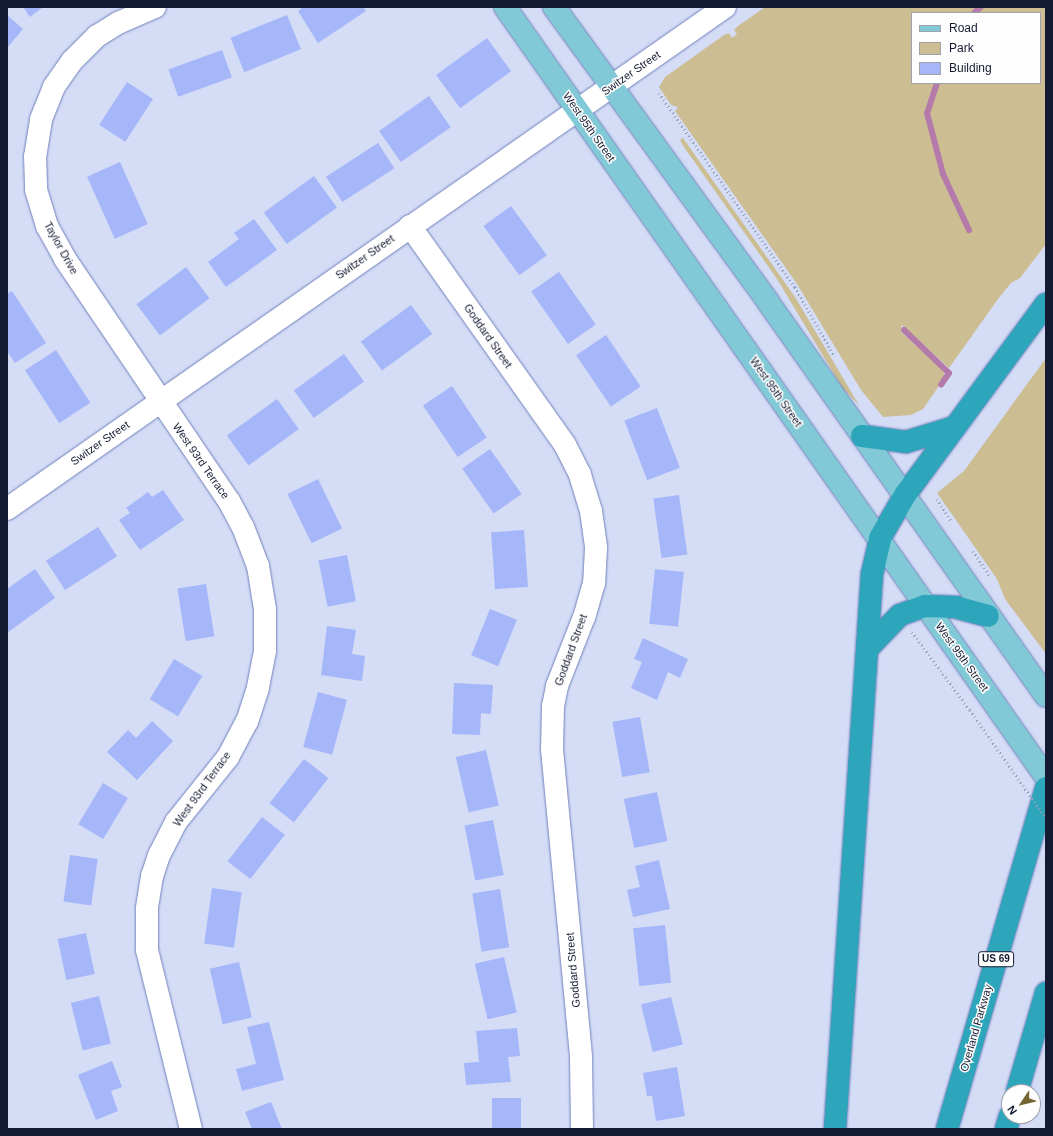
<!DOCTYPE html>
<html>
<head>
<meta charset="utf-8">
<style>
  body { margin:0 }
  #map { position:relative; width:1053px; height:1136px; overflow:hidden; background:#d4dcf6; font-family:Helvetica,sans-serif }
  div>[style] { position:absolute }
  .green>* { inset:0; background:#ccbe92 }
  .stream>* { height:6px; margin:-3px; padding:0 3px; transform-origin:3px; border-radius:3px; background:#b37aaa }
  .building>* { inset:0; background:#a5b7f9; transform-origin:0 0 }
  .path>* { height:2.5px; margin-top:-1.25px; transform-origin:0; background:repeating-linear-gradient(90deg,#969db6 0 1px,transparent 0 4px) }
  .roads { filter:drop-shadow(0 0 1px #7181bc) drop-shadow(0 0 1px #7181bc) }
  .minor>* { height:22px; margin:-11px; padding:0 11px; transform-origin:11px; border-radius:11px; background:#fff }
  .major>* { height:22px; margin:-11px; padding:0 11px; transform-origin:11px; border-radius:11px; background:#81c9d6 }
  .highway>* { height:22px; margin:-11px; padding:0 11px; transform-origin:11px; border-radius:11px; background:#2da5ba }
  .path-bridge>* { height:2.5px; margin-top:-1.25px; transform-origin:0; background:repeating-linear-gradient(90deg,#969db6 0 1px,transparent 0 4px) }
  span { translate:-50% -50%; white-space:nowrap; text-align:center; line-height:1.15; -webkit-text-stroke:3px #fefefe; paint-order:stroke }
  .shield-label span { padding:1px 3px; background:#fefefe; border:1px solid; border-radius:3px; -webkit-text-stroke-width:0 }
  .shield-label { font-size:10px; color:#141a31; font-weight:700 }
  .street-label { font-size:11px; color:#141a31 }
  .frame { position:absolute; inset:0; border:8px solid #141a31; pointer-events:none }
  .legend { position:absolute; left:911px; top:12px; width:130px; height:72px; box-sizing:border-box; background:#fefefe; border:1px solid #a0a3ac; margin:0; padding:5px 7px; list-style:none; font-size:12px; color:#141a31 }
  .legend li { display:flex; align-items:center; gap:8px; height:20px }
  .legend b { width:20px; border:1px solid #a0a3ac }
  .north { position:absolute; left:1001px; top:1084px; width:40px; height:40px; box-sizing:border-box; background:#fefefe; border:1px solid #a0a3ac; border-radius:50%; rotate:235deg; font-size:11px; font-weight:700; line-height:16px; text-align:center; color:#141a31 }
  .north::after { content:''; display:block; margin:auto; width:14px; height:18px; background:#756533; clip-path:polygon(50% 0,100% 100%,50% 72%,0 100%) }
</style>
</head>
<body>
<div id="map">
  <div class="green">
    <div style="clip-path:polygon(evenodd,765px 7px,1046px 7px,1046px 244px,1020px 278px,1011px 283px,998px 299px,949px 368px,902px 325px,901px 332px,943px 370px,945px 377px,923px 409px,911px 415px,883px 417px,861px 390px,797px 284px,675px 111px,678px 107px,671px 105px,659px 87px,665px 77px,724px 35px,729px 33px,732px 38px,737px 34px,734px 30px,738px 26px,765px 7px,912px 13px,1040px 13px,1040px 83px,912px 83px,912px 13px)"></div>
    <div style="clip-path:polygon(683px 138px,795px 297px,859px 405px,843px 389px,777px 279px,684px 147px,680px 140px)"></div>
    <div style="clip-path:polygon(1046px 358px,1046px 654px,1005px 599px,997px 579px,937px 493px,964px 471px)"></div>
  </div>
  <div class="stream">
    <div style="left:974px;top:13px;width:9px;rotate:-41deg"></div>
    <div style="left:937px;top:83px;width:32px;rotate:108deg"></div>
    <div style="left:927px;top:113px;width:63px;rotate:75.3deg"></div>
    <div style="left:943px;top:174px;width:62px;rotate:65.1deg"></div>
    <div style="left:904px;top:330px;width:62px;rotate:43.7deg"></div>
    <div style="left:949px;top:373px;width:14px;rotate:124deg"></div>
  </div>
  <div class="building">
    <div style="clip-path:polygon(23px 7px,43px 7px,30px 17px)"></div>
    <div style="clip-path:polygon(303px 7px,363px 7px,366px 11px,318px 43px,298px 11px)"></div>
    <div style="clip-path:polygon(7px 15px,23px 29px,7px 48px)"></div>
    <div style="left:287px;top:15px;width:37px;height:61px;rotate:68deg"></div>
    <div style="left:487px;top:38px;width:41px;height:63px;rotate:54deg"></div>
    <div style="left:222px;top:50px;width:29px;height:57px;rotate:70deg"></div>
    <div style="left:127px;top:82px;width:31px;height:51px;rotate:33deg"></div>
    <div style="left:429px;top:96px;width:38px;height:61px;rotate:55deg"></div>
    <div style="left:378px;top:143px;width:30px;height:62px;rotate:57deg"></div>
    <div style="left:120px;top:162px;width:68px;height:36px;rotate:66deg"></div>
    <div style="left:314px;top:176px;width:39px;height:62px;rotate:54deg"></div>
    <div style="left:511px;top:206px;width:61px;height:34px;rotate:54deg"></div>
    <div style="clip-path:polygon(254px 219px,277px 250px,226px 287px,208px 262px,239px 239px,234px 233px)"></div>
    <div style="left:186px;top:267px;width:39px;height:62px;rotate:53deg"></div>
    <div style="left:559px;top:272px;width:64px;height:34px;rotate:55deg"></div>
    <div style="clip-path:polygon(12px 291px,46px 343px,15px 363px,7px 351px,7px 294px)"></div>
    <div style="left:411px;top:305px;width:36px;height:62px;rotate:54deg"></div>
    <div style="left:606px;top:335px;width:62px;height:36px;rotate:56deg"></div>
    <div style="left:56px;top:350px;width:63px;height:37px;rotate:57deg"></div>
    <div style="left:344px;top:354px;width:34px;height:62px;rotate:54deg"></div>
    <div style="left:452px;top:386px;width:62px;height:35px;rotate:56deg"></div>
    <div style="left:277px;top:399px;width:37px;height:62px;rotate:54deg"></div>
    <div style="left:657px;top:408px;width:64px;height:35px;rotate:69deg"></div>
    <div style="left:490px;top:449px;width:55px;height:34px;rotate:55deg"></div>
    <div style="left:318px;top:479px;width:55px;height:34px;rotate:64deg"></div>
    <div style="clip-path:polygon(163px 490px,184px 520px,140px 550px,119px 520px,130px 513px,126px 508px,148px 492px,152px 497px)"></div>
    <div style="left:679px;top:495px;width:60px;height:26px;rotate:82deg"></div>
    <div style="left:98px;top:527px;width:35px;height:62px;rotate:57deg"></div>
    <div style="left:524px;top:530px;width:57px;height:33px;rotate:86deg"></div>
    <div style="left:347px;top:555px;width:47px;height:29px;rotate:79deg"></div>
    <div style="clip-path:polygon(35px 569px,55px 598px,7px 633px,7px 589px)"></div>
    <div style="left:655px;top:569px;width:29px;height:55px;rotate:6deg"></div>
    <div style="left:206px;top:584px;width:53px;height:29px;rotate:81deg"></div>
    <div style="left:490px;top:609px;width:29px;height:50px;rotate:22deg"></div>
    <div style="clip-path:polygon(327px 626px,356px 630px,352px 654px,365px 656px,362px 681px,321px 675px)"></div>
    <div style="clip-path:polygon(643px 638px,688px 659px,680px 678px,668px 672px,657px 700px,631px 688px,642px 662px,634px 659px)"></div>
    <div style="left:174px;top:659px;width:33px;height:47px;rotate:31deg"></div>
    <div style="clip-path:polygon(454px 683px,493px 685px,491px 714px,481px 713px,480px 735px,452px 734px)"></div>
    <div style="left:318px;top:692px;width:30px;height:57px;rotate:15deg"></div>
    <div style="left:640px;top:717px;width:56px;height:28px;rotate:80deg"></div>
    <div style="clip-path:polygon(152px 721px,173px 741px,137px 780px,107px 752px,128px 730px,136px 738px)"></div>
    <div style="left:486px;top:750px;width:57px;height:31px;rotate:77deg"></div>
    <div style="left:304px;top:759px;width:31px;height:56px;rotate:38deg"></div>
    <div style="left:103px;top:783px;width:29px;height:48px;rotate:31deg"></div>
    <div style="left:657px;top:792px;width:50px;height:34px;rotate:78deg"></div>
    <div style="left:262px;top:817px;width:29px;height:56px;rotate:38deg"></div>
    <div style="left:493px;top:820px;width:56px;height:29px;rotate:79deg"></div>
    <div style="left:70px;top:855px;width:28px;height:47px;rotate:8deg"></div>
    <div style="clip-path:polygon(659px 860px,670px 909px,633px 917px,627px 890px,640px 887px,635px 866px)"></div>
    <div style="left:212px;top:888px;width:30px;height:56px;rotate:8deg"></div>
    <div style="left:500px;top:889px;width:59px;height:28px;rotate:81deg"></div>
    <div style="left:665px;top:925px;width:58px;height:32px;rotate:84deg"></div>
    <div style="left:86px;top:933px;width:42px;height:29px;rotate:78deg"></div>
    <div style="left:504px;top:957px;width:57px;height:30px;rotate:77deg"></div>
    <div style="left:239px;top:962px;width:57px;height:30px;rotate:77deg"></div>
    <div style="left:99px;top:996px;width:49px;height:29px;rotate:76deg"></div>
    <div style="left:671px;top:997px;width:49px;height:31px;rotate:76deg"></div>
    <div style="clip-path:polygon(269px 1022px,284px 1080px,242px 1091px,236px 1069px,256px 1064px,247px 1027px)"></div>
    <div style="clip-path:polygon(517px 1028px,520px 1056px,508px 1057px,511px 1082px,466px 1085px,464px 1063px,479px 1062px,476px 1031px)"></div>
    <div style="clip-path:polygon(112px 1061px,122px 1087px,111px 1091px,118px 1111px,96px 1120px,78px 1075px)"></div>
    <div style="clip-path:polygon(677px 1067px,685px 1116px,656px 1121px,652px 1096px,647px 1096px,643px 1073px)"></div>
    <div style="left:492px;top:1098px;width:29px;height:31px"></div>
    <div style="clip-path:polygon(271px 1102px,282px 1129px,252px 1129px,245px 1112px)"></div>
  </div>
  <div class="path">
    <div style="left:659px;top:93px;width:237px;rotate:55deg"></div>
    <div style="left:795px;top:287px;width:78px;rotate:60.2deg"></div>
    <div style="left:937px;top:499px;width:27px;rotate:57deg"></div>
    <div style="left:973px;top:551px;width:32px;rotate:56deg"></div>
    <div style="left:912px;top:632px;width:97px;rotate:53.4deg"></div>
  </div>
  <div class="roads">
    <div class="minor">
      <div style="left:155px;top:7px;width:40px;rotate:156.6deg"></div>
      <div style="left:118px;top:23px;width:25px;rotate:148deg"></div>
      <div style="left:97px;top:36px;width:35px;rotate:135deg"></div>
      <div style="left:72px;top:61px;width:32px;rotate:125deg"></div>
      <div style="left:54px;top:87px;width:35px;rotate:112deg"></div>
      <div style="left:41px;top:120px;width:36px;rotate:99deg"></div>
      <div style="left:35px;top:156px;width:34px;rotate:88deg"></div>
      <div style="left:36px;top:190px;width:38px;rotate:73deg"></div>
      <div style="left:47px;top:226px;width:38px;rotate:61deg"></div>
      <div style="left:65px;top:259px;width:292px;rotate:55.9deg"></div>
      <div style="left:229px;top:501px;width:30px;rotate:62deg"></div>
      <div style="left:243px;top:527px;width:42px;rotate:69deg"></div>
      <div style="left:258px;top:566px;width:44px;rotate:80.8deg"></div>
      <div style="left:265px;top:609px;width:42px;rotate:90deg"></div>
      <div style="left:265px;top:651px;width:38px;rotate:101deg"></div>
      <div style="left:258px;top:688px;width:35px;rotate:108deg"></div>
      <div style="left:247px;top:721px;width:41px;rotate:117.8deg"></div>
      <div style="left:228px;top:757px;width:83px;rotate:128.7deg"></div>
      <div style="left:176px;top:822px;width:37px;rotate:117deg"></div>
      <div style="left:159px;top:855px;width:22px;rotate:108deg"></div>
      <div style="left:152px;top:876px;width:33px;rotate:99deg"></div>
      <div style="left:147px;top:909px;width:41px;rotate:90deg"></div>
      <div style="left:147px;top:950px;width:184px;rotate:76.2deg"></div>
      <div style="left:410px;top:226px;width:268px;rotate:54.7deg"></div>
      <div style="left:565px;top:445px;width:34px;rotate:63deg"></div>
      <div style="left:580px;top:475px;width:38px;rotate:73deg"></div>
      <div style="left:591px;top:511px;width:37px;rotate:82deg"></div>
      <div style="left:596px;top:548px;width:35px;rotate:93deg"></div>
      <div style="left:594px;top:583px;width:35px;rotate:106deg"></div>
      <div style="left:584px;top:617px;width:74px;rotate:111.4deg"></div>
      <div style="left:557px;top:686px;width:20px;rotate:101deg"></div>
      <div style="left:553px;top:706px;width:43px;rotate:91.3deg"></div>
      <div style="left:552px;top:749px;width:310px;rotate:84.6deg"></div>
      <div style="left:581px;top:1058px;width:71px;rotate:89.2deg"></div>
      <div style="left:7px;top:509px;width:876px;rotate:-34.96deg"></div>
    </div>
    <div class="major">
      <div style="left:505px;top:7px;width:941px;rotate:54.91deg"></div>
      <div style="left:554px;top:7px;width:364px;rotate:54deg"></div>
      <div style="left:768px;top:302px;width:482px;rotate:54.8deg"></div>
    </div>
    <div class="highway">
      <div style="left:862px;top:436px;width:44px;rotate:7.8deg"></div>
      <div style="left:906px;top:442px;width:51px;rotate:-17deg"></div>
      <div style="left:868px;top:648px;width:46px;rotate:-45.9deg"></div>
      <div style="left:900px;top:615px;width:27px;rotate:-20deg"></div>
      <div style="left:925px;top:606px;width:30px;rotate:2deg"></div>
      <div style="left:955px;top:607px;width:34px;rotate:15deg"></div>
      <div style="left:1017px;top:1092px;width:103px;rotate:-73.7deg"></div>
      <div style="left:835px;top:1129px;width:556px;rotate:-86.19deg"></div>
      <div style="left:872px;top:574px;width:37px;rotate:-77deg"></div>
      <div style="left:880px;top:538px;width:50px;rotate:-59.8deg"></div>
      <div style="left:905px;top:495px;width:237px;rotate:-53.6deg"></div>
      <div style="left:947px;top:1129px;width:355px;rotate:-73.8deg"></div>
      <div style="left:1006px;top:1129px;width:14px;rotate:-73deg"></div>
    </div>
  </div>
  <div class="path-bridge">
    <div style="left:970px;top:710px;width:132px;rotate:54.9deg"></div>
  </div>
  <div class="shield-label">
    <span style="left:996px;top:959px">US 69</span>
  </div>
  <div class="street-label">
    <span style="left:631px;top:73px;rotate:-35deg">Switzer Street</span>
    <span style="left:589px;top:127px;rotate:55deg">West 95th Street</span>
    <span style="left:61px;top:248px;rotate:61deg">Taylor Drive</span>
    <span style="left:365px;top:257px;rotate:-35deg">Switzer Street</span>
    <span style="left:488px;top:336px;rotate:55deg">Goddard Street</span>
    <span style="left:776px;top:392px;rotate:55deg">West 95th Street</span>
    <span style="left:100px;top:443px;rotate:-35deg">Switzer Street</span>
    <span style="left:201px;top:461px;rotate:55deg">West 93rd Terrace</span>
    <span style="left:571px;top:650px;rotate:-70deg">Goddard Street</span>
    <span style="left:962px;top:657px;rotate:54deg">West 95th Street</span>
    <span style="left:202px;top:789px;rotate:-54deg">West 93rd Terrace</span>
    <span style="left:573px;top:970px;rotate:-95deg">Goddard Street</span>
    <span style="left:976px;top:1028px;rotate:-74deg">Overland Parkway</span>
  </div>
  <div class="frame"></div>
  <ul class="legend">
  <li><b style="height:5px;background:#81c9d6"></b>Road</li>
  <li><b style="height:11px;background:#ccbe92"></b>Park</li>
  <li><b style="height:11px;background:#a5b7f9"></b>Building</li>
  </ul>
  <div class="north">N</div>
</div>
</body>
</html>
